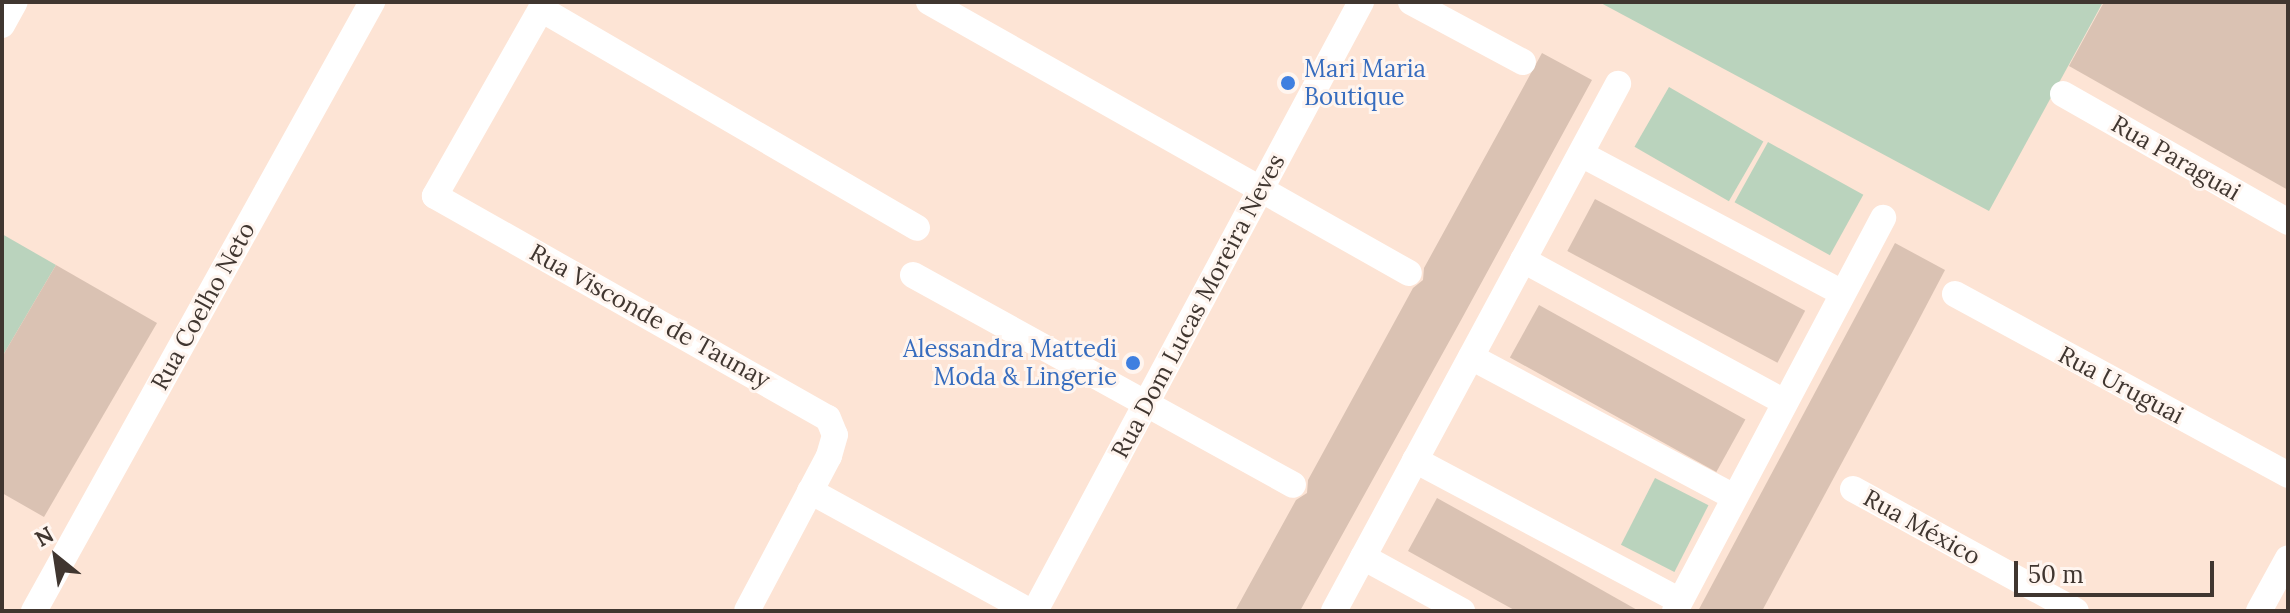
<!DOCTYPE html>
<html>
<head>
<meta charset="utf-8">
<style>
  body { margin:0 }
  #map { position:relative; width:2290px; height:613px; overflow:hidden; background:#fde4d5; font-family:Lora,serif }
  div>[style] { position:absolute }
  .green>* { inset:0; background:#bad3bd; transform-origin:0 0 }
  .building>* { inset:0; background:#dac2b3; transform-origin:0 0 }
  .minor>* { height:26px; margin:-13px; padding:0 13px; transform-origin:13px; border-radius:13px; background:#fff }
  .dots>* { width:22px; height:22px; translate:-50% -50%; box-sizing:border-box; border:4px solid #fff5ef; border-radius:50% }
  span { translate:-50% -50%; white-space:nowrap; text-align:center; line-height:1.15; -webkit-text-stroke:6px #fff5ef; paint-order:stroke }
  .shop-label { font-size:24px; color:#366cbe }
  .left { translate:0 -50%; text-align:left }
  .right { translate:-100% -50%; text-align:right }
  .street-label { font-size:24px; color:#403630 }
  .frame { position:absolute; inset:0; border:4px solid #403630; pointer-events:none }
  .north { position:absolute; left:16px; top:517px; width:80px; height:80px; -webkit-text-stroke:6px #fff5ef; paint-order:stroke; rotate:330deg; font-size:22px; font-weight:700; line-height:32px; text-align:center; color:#403630 }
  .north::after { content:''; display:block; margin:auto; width:28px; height:36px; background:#403630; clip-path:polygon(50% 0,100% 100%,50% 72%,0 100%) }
  .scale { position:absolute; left:2014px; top:561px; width:200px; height:36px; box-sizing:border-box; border:4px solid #403630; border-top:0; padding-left:10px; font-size:24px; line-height:28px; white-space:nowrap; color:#403630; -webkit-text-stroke:6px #fff5ef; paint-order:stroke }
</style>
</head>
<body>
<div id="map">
  <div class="green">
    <div style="clip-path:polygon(1599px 2px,2103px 2px,1989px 211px)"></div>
    <div style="left:1669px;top:87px;width:109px;height:69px;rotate:30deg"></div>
    <div style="left:1768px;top:142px;width:109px;height:69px;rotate:29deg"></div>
    <div style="clip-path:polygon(2px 234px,56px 265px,2px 357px)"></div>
    <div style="left:1655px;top:478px;width:60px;height:75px;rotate:27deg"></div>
  </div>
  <div class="building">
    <div style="clip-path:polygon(2104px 2px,2288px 2px,2288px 190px,2069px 66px)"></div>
    <div style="clip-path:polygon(1542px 53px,1592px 80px,1460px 322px,1300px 611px,1235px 611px,1296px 500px,1307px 493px,1308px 480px,1413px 288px,1423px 280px,1424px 268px)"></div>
    <div style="left:1595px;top:199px;width:238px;height:59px;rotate:28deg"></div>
    <div style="clip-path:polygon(1895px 243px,1945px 270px,1914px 329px,1762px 611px,1698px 611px)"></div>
    <div style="clip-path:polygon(56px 265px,157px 323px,44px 517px,2px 493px,2px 357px)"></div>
    <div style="left:1539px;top:305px;width:236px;height:60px;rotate:29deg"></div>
    <div style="clip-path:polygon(1437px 498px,1547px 559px,1639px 611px,1516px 611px,1467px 584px,1408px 551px)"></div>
  </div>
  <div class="minor">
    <div style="left:545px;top:2px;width:223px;rotate:119.6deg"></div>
    <div style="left:435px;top:196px;width:451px;rotate:29.5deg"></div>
    <div style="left:828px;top:418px;width:18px;rotate:68deg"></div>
    <div style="left:835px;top:435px;width:22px;rotate:106deg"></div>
    <div style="left:829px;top:456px;width:175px;rotate:117.9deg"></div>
    <div style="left:929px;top:2px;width:551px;rotate:29.45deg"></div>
    <div style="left:1411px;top:2px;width:127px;rotate:28.2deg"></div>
    <div style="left:541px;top:9px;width:435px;rotate:30.2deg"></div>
    <div style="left:2px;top:25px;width:26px;rotate:-61deg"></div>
    <div style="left:2063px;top:94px;width:259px;rotate:29.6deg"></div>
    <div style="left:1581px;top:154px;width:294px;rotate:28deg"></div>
    <div style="left:1523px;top:260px;width:297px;rotate:28.5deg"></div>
    <div style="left:913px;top:275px;width:434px;rotate:28.9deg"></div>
    <div style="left:1955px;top:294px;width:379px;rotate:28.5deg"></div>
    <div style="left:1471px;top:357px;width:298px;rotate:28deg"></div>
    <div style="left:1415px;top:460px;width:300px;rotate:28deg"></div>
    <div style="left:1853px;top:489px;width:254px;rotate:28.7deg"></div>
    <div style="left:810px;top:491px;width:250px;rotate:28.7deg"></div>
    <div style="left:1363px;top:557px;width:113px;rotate:28.6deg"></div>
    <div style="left:34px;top:611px;width:697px;rotate:-60.97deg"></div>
    <div style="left:1035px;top:611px;width:691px;rotate:-61.84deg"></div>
    <div style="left:1334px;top:611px;width:599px;rotate:-61.68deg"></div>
    <div style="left:1675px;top:611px;width:445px;rotate:-62.1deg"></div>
    <div style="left:2259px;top:611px;width:60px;rotate:-61.3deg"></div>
  </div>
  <div class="dots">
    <div style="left:1288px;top:83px;background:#3f7fe0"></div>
    <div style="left:1133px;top:363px;background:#3f7fe0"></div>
  </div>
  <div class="shop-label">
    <span class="left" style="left:1304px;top:83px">Mari Maria<br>Boutique</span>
    <span class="right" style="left:1117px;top:363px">Alessandra Mattedi<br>Moda &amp; Lingerie</span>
  </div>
  <div class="street-label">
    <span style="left:2176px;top:158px;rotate:30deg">Rua Paraguai</span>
    <span style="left:203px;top:306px;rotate:-61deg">Rua Coelho Neto</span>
    <span style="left:1198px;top:306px;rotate:-62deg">Rua Dom Lucas Moreira Neves</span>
    <span style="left:650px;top:316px;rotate:29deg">Rua Visconde de Taunay</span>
    <span style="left:2121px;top:385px;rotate:28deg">Rua Uruguai</span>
    <span style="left:1922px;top:527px;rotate:29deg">Rua México</span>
  </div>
  <div class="frame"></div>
  <div class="north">N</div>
  <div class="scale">50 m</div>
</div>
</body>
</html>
